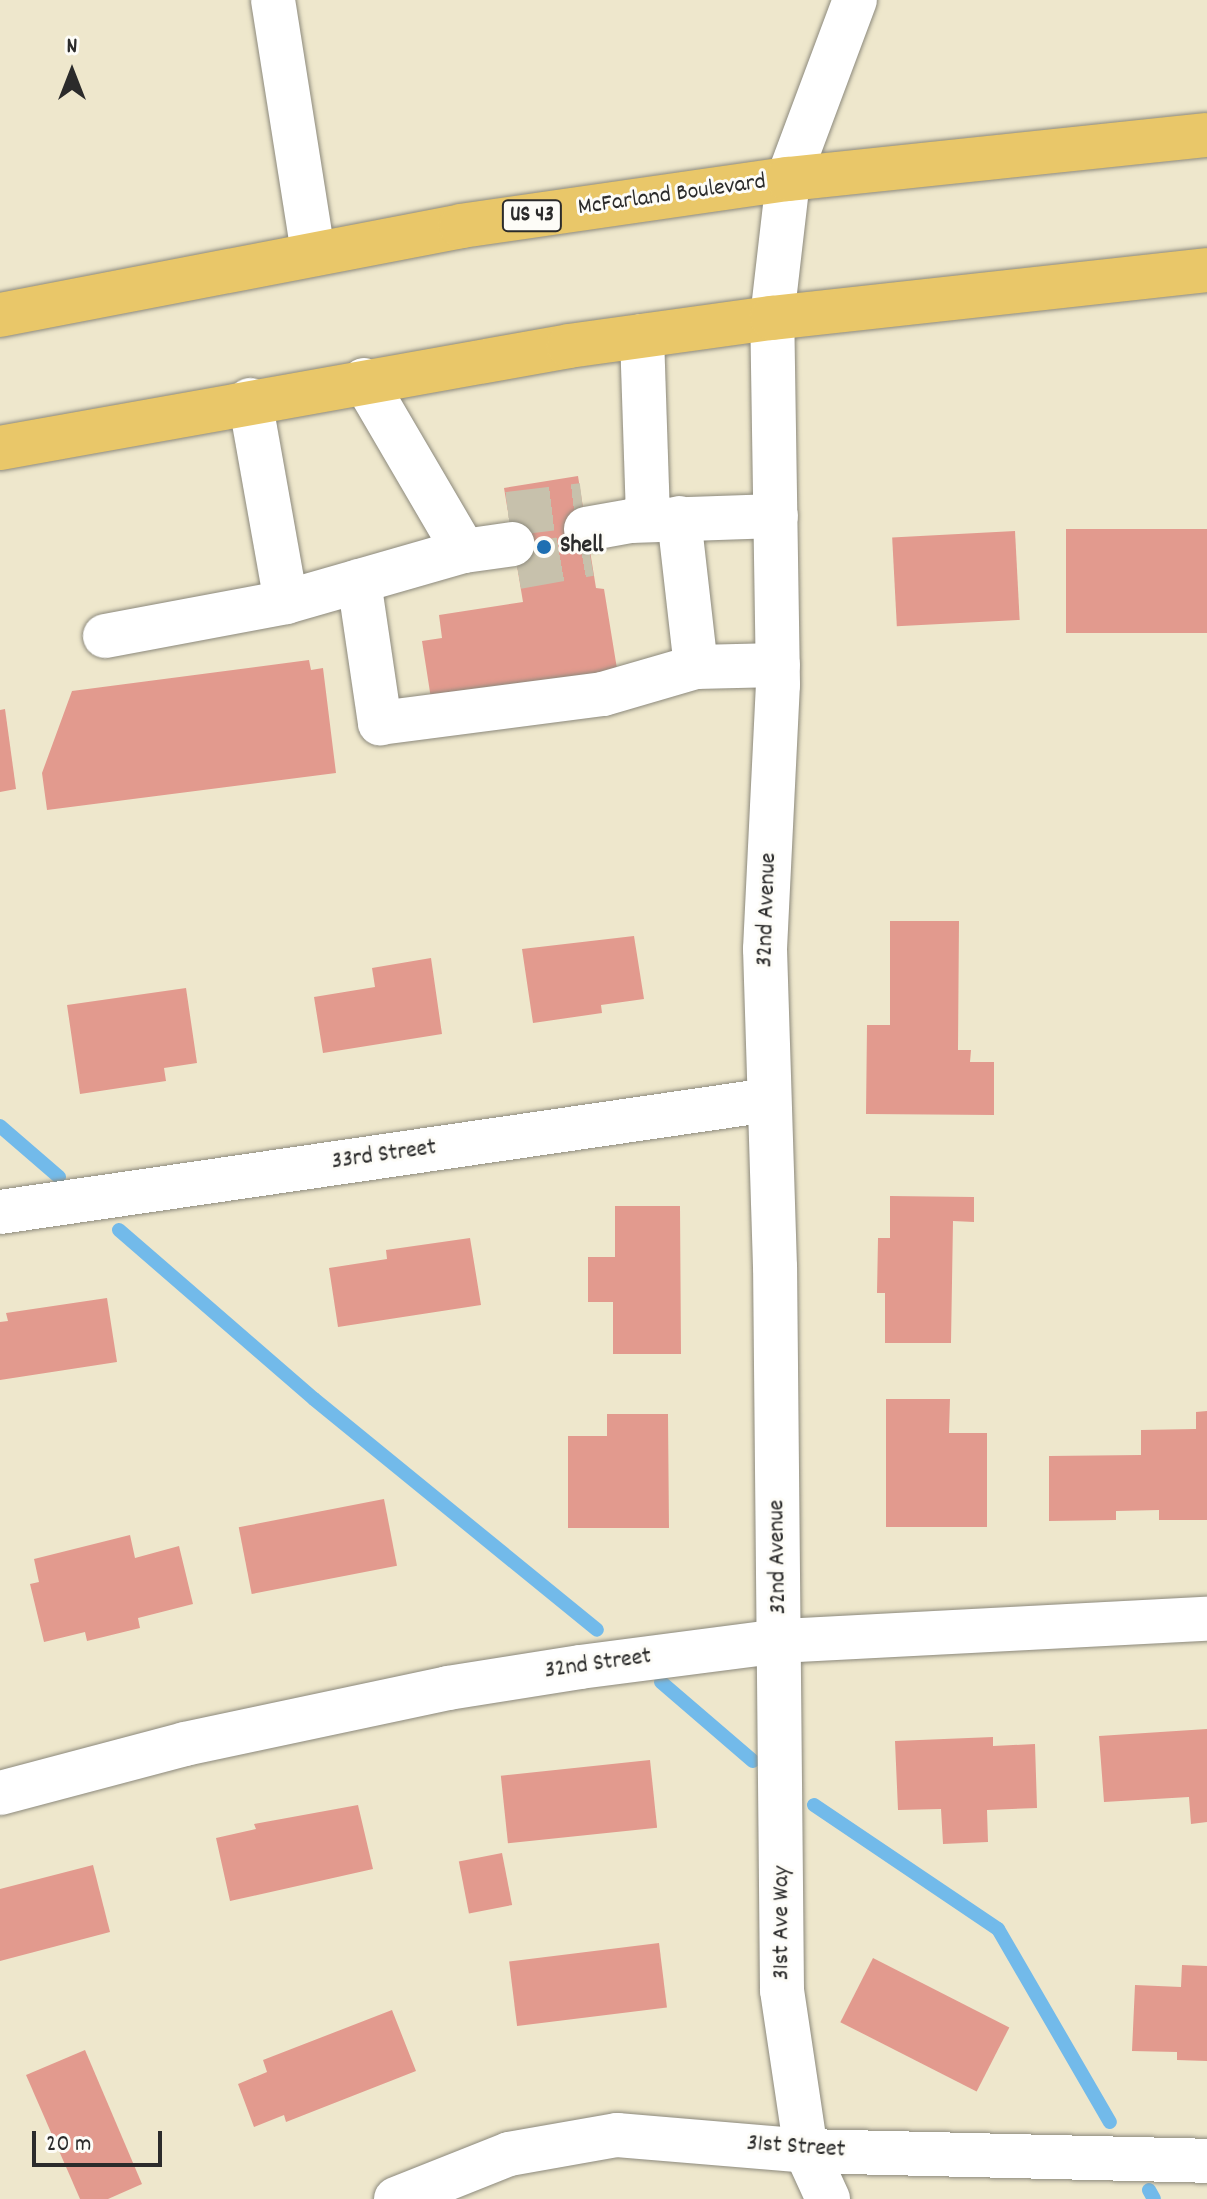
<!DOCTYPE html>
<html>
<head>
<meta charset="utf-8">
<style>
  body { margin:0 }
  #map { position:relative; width:1207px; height:2199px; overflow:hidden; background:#eee7cc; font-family:Dekko,sans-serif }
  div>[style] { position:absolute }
  .stream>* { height:14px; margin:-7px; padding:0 7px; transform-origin:7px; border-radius:7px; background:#72baea }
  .building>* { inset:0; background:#e29a8e; transform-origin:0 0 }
  .minor-tunnel>* { height:44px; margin-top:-22px; transform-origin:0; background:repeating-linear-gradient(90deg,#c7c1ac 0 44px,transparent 0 66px) }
  .roads { filter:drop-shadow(0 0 2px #8c897c) drop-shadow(0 0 2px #8c897c) }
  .minor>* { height:44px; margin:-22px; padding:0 22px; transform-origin:22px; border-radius:22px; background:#fff }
  .highway>* { height:44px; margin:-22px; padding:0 22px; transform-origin:22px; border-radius:22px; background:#e9c769 }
  .dots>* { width:22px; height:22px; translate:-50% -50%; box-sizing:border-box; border:4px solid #fdfcf7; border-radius:50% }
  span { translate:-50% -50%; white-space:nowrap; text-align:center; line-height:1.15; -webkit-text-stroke:6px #fdfcf7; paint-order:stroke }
  .shield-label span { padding:2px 6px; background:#fdfcf7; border:2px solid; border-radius:6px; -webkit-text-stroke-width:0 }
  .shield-label { font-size:22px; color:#2b2b2b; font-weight:700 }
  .street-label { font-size:24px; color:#2b2b2b }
  .poi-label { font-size:24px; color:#2b2b2b; font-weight:700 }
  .left { translate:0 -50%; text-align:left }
  .north { position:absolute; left:32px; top:32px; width:80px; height:80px; -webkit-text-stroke:6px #fdfcf7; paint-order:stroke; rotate:0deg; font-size:22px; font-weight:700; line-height:32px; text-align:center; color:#2b2b2b }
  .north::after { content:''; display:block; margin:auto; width:28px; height:36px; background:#2b2b2b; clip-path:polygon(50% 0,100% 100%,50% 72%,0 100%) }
  .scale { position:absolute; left:32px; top:2131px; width:130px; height:36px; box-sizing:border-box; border:4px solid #2b2b2b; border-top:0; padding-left:10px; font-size:24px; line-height:28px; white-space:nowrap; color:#2b2b2b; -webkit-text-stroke:6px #fdfcf7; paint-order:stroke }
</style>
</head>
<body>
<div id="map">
  <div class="stream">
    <div style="left:0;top:1126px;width:78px;rotate:40.8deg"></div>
    <div style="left:119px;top:1230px;width:258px;rotate:40.9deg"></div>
    <div style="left:314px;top:1399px;width:365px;rotate:39.2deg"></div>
    <div style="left:661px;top:1682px;width:121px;rotate:40.7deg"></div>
    <div style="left:814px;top:1805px;width:222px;rotate:34deg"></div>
    <div style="left:998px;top:1929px;width:223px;rotate:59.9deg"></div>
    <div style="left:1149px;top:2190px;width:10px;rotate:61deg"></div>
  </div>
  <div class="building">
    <div style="clip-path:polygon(578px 476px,596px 588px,604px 589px,618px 675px,432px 705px,422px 641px,442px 638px,439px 615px,523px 602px,504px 488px)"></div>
    <div style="left:1207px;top:529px;width:104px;height:141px;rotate:90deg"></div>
    <div style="left:1015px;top:531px;width:89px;height:123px;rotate:87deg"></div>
    <div style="clip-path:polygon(309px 660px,311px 670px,323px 668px,336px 773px,47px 810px,42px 773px,72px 691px)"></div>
    <div style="clip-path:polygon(5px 709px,16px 789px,0 792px,0 710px)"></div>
    <div style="clip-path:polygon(890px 921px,959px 921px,958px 1050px,971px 1050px,970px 1062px,994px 1062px,994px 1115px,866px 1114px,867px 1025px,890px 1025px)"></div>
    <div style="clip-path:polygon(634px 936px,644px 999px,601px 1005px,602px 1013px,533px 1023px,522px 949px)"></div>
    <div style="clip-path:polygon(431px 958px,442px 1034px,323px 1053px,314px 997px,375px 987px,372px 968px)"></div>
    <div style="clip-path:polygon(186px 988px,197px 1063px,164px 1068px,166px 1081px,80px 1094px,67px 1005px)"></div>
    <div style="clip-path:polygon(890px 1196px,974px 1197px,974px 1222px,953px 1221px,951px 1343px,885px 1343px,885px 1293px,877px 1293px,878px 1238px,890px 1238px)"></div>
    <div style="clip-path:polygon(615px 1206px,680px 1206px,681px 1354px,613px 1354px,613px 1302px,588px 1302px,588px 1257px,615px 1257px)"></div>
    <div style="clip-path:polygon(470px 1238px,481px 1305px,338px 1327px,329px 1268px,387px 1259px,386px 1250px)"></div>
    <div style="clip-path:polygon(107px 1298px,117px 1362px,0 1380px,0 1322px,8px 1321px,6px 1313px)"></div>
    <div style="clip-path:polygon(886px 1399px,950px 1399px,949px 1433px,987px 1433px,987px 1527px,886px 1527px)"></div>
    <div style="clip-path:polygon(1207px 1411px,1207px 1520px,1159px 1520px,1159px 1510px,1116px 1511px,1116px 1520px,1049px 1521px,1049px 1456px,1141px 1455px,1141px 1430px,1196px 1429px,1196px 1412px)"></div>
    <div style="clip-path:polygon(607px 1414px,668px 1414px,669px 1528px,568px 1528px,568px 1436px,607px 1436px)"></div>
    <div style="left:384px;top:1499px;width:68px;height:148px;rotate:79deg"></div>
    <div style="clip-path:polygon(130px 1535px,135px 1558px,179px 1546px,193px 1604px,138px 1618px,140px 1628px,87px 1641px,85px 1632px,44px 1642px,30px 1584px,39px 1582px,34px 1559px)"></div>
    <div style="clip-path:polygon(1207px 1729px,1207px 1822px,1191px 1824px,1189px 1797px,1104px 1802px,1099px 1736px)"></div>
    <div style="clip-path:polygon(993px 1737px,993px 1746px,1035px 1744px,1037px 1808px,987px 1810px,988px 1842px,943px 1844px,941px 1809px,898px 1810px,895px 1741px)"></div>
    <div style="left:650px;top:1760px;width:68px;height:150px;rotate:84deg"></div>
    <div style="clip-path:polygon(358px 1805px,373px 1869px,230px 1901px,216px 1838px,256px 1829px,254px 1824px)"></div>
    <div style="left:502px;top:1853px;width:53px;height:44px;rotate:79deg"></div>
    <div style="clip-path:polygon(93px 1865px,110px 1932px,0 1961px,0 1889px)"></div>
    <div style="left:659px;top:1943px;width:65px;height:151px;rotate:83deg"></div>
    <div style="left:873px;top:1958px;width:153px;height:72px;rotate:27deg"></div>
    <div style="clip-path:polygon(1182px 1965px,1207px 1966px,1207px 2061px,1177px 2060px,1177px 2052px,1132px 2051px,1135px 1985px,1181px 1987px)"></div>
    <div style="clip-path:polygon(392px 2010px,416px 2071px,286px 2122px,284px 2115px,254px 2127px,238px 2084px,267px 2072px,263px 2060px)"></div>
    <div style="clip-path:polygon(85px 2050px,142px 2184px,108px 2199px,80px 2199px,26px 2075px)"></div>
  </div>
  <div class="minor-tunnel">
    <div style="left:508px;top:514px;width:75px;rotate:-6.9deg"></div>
    <div style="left:517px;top:567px;width:74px;rotate:-10.1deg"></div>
  </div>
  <div class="roads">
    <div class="minor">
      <div style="left:273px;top:0;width:255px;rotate:81deg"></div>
      <div style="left:642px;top:336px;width:184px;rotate:88.1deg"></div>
      <div style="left:364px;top:380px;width:198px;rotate:59.7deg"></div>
      <div style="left:464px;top:551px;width:49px;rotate:-8.1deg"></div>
      <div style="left:250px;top:400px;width:205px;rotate:79.9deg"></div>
      <div style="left:679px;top:518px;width:150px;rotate:83.5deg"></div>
      <div style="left:696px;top:667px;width:82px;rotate:-1.4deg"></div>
      <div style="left:586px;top:529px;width:46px;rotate:-10.1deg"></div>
      <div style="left:631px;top:521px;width:145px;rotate:-2deg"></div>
      <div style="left:359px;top:581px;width:144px;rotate:81.6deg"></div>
      <div style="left:380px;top:723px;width:225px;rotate:-7.4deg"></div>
      <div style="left:603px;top:694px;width:97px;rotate:-16.2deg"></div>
      <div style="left:105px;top:636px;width:184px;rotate:-10.6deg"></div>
      <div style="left:286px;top:602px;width:185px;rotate:-16deg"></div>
      <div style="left:0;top:1212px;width:777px;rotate:-8.29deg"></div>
      <div style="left:0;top:1793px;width:191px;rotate:-14.8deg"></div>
      <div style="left:185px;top:1744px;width:269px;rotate:-12deg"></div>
      <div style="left:448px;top:1688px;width:134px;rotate:-9deg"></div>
      <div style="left:580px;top:1667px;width:203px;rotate:-7.4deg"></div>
      <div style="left:781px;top:1641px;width:427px;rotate:-3deg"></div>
      <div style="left:396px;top:2199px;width:122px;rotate:-21.7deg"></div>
      <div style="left:509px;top:2154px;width:110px;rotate:-10deg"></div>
      <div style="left:617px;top:2135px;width:190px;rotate:4.8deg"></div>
      <div style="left:806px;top:2151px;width:401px;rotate:1.4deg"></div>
      <div style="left:828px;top:2199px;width:53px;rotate:-114.6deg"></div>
      <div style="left:806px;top:2151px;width:163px;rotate:-98.5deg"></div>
      <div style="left:782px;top:1990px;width:723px;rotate:-90.55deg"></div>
      <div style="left:775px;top:1267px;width:318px;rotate:-91.8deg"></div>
      <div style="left:765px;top:949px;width:264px;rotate:-87.2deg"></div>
      <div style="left:778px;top:685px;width:367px;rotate:-90.9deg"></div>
      <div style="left:772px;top:318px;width:140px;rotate:-83.4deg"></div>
      <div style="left:788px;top:179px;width:191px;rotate:-69.5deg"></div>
    </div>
    <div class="highway">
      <div style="left:0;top:315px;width:470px;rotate:-10.9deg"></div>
      <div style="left:461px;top:226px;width:330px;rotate:-8.2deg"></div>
      <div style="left:788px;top:179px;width:421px;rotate:-6deg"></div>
      <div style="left:0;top:448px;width:578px;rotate:-10.16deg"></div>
      <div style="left:569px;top:346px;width:205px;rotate:-7.9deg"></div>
      <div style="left:772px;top:318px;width:438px;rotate:-6.3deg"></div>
    </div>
  </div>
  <div class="dots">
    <div style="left:544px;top:547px;background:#1f6fb2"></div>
  </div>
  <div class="shield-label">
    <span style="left:532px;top:216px">US 43</span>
  </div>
  <div class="street-label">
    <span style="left:672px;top:196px;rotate:-8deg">McFarland Boulevard</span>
    <span style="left:768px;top:910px;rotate:-88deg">32nd Avenue</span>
    <span style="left:384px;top:1156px;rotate:-8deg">33rd Street</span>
    <span style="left:779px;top:1557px;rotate:-91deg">32nd Avenue</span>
    <span style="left:598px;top:1665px;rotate:-8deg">32nd Street</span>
    <span style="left:783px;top:1923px;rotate:-90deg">31st Ave Way</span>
    <span style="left:796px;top:2148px;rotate:4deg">31st Street</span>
  </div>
  <div class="poi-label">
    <span class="left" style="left:560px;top:547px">Shell</span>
  </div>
  <div class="north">N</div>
  <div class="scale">20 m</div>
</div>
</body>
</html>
